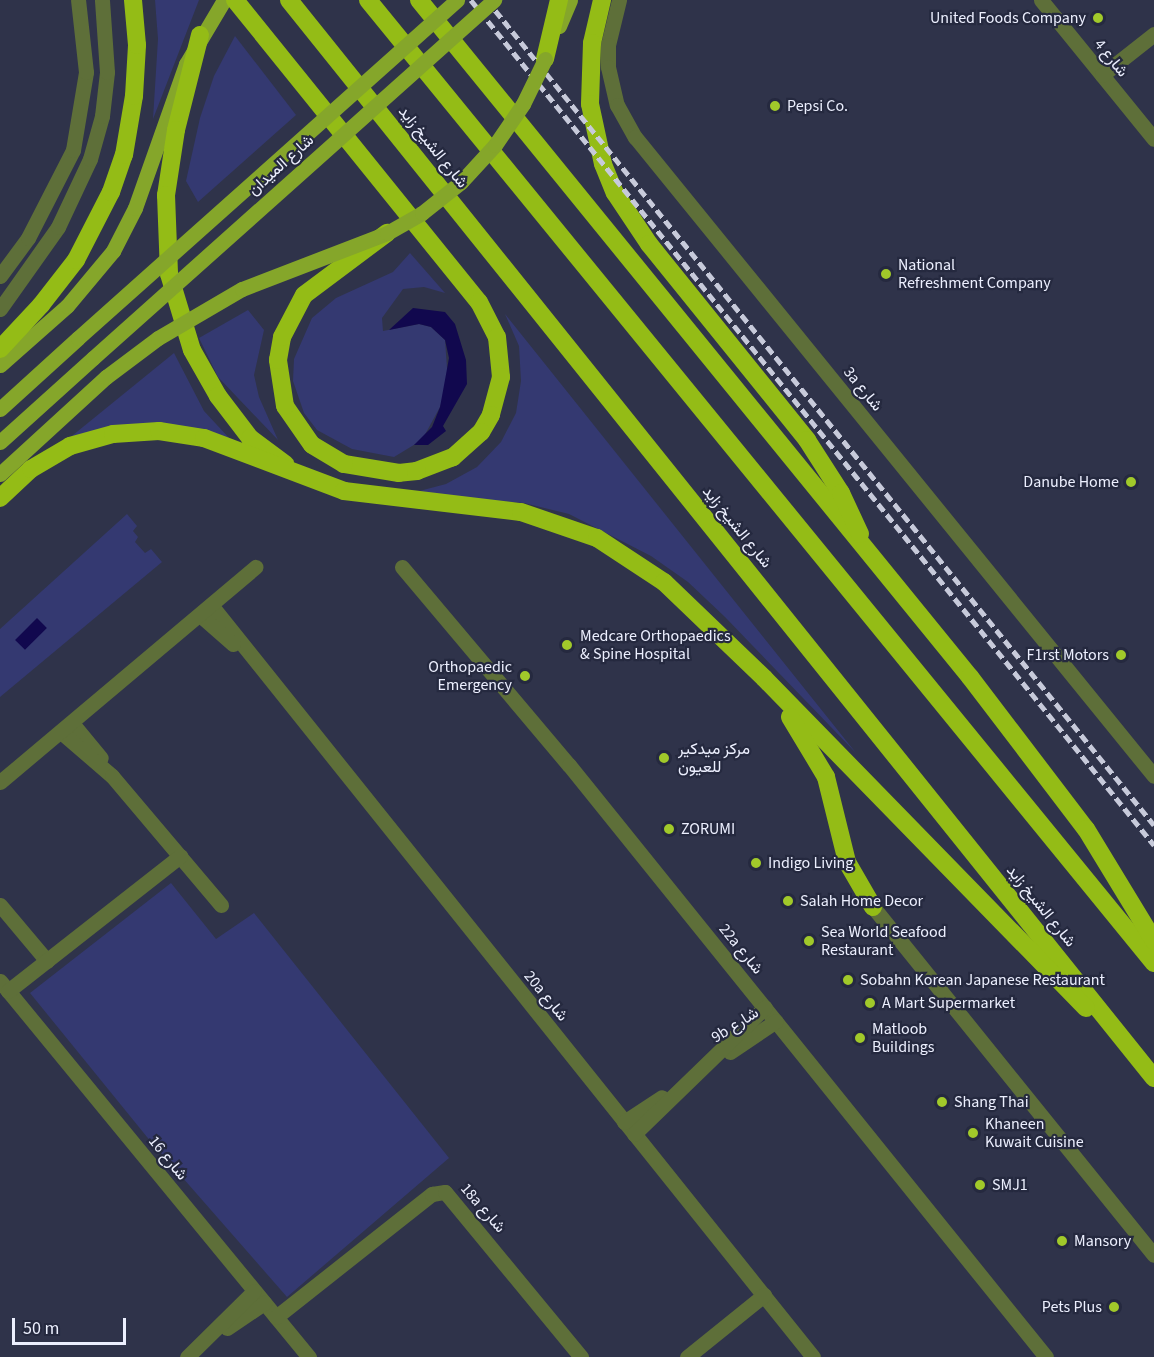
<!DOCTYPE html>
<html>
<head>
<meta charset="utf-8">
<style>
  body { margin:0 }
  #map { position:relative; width:1154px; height:1357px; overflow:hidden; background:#2f334a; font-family:"Source Sans 3",Vazirmatn,sans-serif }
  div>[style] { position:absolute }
  .green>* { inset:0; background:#343971 }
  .water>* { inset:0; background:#11084e; transform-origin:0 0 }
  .minor>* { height:15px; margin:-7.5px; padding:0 7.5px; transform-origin:7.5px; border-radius:7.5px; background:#5e6f39 }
  .major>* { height:15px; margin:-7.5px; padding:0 7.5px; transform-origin:7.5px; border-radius:7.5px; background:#85a62a }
  .highway>* { height:18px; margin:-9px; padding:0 9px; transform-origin:9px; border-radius:9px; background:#94bc16 }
  .rail>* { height:4.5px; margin-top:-2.25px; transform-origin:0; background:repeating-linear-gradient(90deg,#c7cada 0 9px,transparent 0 13.5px) }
  .major-bridge>* { height:15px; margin:-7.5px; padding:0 7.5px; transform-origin:7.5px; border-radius:7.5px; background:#85a62a }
  .dots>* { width:16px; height:16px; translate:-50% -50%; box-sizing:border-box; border:3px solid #25293f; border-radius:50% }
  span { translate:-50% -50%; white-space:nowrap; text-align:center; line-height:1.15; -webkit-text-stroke:4.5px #25293f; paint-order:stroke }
  .poi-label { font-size:16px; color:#eceffe }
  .right { translate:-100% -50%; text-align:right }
  .left { translate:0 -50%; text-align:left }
  .street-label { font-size:16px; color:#eceffe }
  .scale { position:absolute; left:12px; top:1318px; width:114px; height:27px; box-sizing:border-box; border:3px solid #eceffe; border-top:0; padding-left:8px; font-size:18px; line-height:21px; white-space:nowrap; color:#eceffe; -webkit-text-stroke:4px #25293f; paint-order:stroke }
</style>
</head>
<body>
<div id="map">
  <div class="green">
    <div style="clip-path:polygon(155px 0,199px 0,153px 119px,158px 39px)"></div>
    <div style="clip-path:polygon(235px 36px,296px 115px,198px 202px,186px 181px,200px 118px,214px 76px)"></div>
    <div style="clip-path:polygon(410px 253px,445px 293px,424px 287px,403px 289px,382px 318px,383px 331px,419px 324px,431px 327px,445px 340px,448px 382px,440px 407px,422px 440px,394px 457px,352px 449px,317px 430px,304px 413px,293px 381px,294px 359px,312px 318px,336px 298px,393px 272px)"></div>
    <div style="clip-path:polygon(248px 310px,264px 330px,254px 375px,259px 397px,278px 440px,218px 377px,199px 338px)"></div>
    <div style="clip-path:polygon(505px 314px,856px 753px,725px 617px,688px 582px,651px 556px,569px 514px,524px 503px,408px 494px,446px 484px,477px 467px,501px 442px,516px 413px,521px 381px,519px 346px)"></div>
    <div style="clip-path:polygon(174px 353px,204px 411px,230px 439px,182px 428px,62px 444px)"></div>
    <div style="clip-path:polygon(127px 514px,137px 526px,133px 531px,138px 537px,135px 542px,145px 553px,151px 549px,162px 562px,0 697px,0 629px)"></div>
    <div style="clip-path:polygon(171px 883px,216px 939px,254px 913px,449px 1158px,287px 1297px,147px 1137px,30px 993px)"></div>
  </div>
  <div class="water">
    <div style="clip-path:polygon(413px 308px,445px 312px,455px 324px,466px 360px,467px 384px,443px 426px,446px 431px,428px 445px,414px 445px,432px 427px,440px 407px,449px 358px,445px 340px,431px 327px,419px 324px,389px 330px)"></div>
    <div style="left:37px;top:618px;width:14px;height:31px;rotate:45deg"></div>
  </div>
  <div class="minor">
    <div style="left:619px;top:0;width:46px;rotate:103.7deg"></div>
    <div style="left:608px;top:45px;width:22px;rotate:90deg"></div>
    <div style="left:608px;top:67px;width:39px;rotate:77deg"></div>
    <div style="left:617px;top:105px;width:37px;rotate:61deg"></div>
    <div style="left:635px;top:137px;width:823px;rotate:50.92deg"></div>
    <div style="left:1041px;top:0;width:179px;rotate:50.9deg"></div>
    <div style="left:1102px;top:75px;width:66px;rotate:-38.3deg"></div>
    <div style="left:0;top:276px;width:47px;rotate:-53.6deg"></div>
    <div style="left:28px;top:238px;width:99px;rotate:-62.9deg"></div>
    <div style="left:73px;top:150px;width:79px;rotate:-80.5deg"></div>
    <div style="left:86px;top:72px;width:72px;rotate:-96.3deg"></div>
    <div style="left:0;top:309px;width:100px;rotate:-54.7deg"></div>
    <div style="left:58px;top:227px;width:75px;rotate:-64.8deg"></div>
    <div style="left:90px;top:159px;width:45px;rotate:-74.4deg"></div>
    <div style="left:102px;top:116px;width:44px;rotate:-83.5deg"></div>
    <div style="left:107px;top:72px;width:72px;rotate:-94deg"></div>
    <div style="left:402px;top:567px;width:259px;rotate:49.9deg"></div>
    <div style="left:569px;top:765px;width:760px;rotate:51.14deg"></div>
    <div style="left:211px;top:605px;width:963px;rotate:51.32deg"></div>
    <div style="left:200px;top:615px;width:44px;rotate:41.3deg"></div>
    <div style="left:72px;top:723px;width:45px;rotate:50.4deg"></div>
    <div style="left:61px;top:732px;width:67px;rotate:40.8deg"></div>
    <div style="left:112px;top:776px;width:169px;rotate:49.8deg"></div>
    <div style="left:0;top:782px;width:334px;rotate:-40.1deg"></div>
    <div style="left:0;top:905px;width:73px;rotate:50deg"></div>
    <div style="left:873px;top:907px;width:447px;rotate:51.1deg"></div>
    <div style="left:0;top:981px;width:487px;rotate:50.6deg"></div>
    <div style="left:8px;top:991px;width:219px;rotate:-38.1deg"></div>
    <div style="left:730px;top:1052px;width:55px;rotate:-34deg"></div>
    <div style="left:624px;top:1122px;width:45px;rotate:-33.3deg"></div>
    <div style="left:634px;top:1134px;width:182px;rotate:-44.1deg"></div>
    <div style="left:276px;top:1317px;width:199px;rotate:-38.3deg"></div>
    <div style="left:432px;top:1194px;width:13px;rotate:-9deg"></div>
    <div style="left:445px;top:1192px;width:214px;rotate:50.5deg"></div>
    <div style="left:227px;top:1328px;width:45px;rotate:-34deg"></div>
    <div style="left:187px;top:1357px;width:94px;rotate:-44.6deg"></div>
    <div style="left:687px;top:1357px;width:99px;rotate:-38.8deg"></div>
  </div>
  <div class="major">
    <div style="left:559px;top:26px;width:28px;rotate:-67deg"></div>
    <div style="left:0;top:365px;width:89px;rotate:-41.4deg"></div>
    <div style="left:67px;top:306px;width:72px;rotate:-50.1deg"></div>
    <div style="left:113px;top:251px;width:48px;rotate:-62.9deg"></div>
    <div style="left:135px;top:208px;width:153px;rotate:-70.5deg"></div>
    <div style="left:186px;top:64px;width:74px;rotate:-59.3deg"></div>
    <div style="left:0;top:409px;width:105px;rotate:-42.3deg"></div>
    <div style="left:0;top:442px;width:125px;rotate:-42.1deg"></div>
    <div style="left:0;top:474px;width:144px;rotate:-42.5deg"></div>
  </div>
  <div class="highway">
    <div style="left:235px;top:0;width:388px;rotate:51.1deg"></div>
    <div style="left:479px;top:302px;width:39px;rotate:63deg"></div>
    <div style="left:497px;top:337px;width:40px;rotate:84.3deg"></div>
    <div style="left:501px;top:377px;width:39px;rotate:105deg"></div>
    <div style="left:491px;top:415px;width:20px;rotate:120deg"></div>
    <div style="left:481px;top:432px;width:38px;rotate:138deg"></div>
    <div style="left:453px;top:457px;width:39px;rotate:159deg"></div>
    <div style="left:417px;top:471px;width:18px;rotate:174deg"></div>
    <div style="left:399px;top:473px;width:56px;rotate:-170.7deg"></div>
    <div style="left:344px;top:464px;width:37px;rotate:-149deg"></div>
    <div style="left:312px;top:445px;width:47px;rotate:-124.7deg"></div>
    <div style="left:285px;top:406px;width:47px;rotate:-98.7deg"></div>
    <div style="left:278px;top:360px;width:23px;rotate:-80deg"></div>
    <div style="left:282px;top:337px;width:47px;rotate:-62.4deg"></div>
    <div style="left:304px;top:295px;width:104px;rotate:-36.8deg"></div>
    <div style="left:289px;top:0;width:1382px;rotate:51.26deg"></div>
    <div style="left:368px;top:0;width:1243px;rotate:50.78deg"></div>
    <div style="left:419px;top:0;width:873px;rotate:50.86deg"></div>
    <div style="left:970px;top:677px;width:191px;rotate:52.7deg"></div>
    <div style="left:1086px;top:829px;width:131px;rotate:58.7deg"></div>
    <div style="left:602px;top:0;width:44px;rotate:103.1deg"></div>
    <div style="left:592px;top:43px;width:61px;rotate:91.9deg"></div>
    <div style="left:590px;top:104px;width:61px;rotate:77.8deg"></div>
    <div style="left:603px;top:164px;width:31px;rotate:68deg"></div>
    <div style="left:615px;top:193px;width:61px;rotate:56.3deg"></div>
    <div style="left:649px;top:244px;width:252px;rotate:51.1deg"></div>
    <div style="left:807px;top:440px;width:63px;rotate:57.3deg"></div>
    <div style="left:841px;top:493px;width:45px;rotate:65.1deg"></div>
    <div style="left:200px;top:35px;width:98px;rotate:104.2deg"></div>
    <div style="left:176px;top:130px;width:66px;rotate:98.7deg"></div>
    <div style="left:166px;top:195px;width:79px;rotate:87.8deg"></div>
    <div style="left:169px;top:274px;width:79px;rotate:73.2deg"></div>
    <div style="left:192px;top:350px;width:53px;rotate:60.5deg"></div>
    <div style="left:218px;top:396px;width:53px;rotate:52.7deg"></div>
    <div style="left:250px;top:438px;width:44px;rotate:36.6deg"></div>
    <div style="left:545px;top:59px;width:61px;rotate:-76.7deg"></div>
    <div style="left:0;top:349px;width:60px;rotate:-47deg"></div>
    <div style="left:41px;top:305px;width:57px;rotate:-52.1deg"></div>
    <div style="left:76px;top:260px;width:76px;rotate:-62.8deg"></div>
    <div style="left:111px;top:192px;width:39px;rotate:-71deg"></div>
    <div style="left:124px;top:155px;width:60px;rotate:-80.4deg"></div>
    <div style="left:134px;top:96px;width:51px;rotate:-86.6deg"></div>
    <div style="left:137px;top:45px;width:45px;rotate:-95.1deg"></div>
    <div style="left:0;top:498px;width:42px;rotate:-43.1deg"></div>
    <div style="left:31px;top:469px;width:45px;rotate:-30.5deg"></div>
    <div style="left:70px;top:446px;width:45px;rotate:-15.6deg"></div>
    <div style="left:113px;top:434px;width:46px;rotate:-3.7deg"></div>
    <div style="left:159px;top:431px;width:46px;rotate:8.8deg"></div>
    <div style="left:204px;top:438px;width:150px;rotate:20.7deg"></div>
    <div style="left:344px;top:491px;width:178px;rotate:6.8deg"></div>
    <div style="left:521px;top:512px;width:80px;rotate:18.9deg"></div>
    <div style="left:597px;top:538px;width:80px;rotate:33.3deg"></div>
    <div style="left:664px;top:582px;width:139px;rotate:43.8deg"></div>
    <div style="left:764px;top:678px;width:461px;rotate:45.7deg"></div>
    <div style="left:790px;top:717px;width:70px;rotate:59deg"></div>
    <div style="left:826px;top:777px;width:88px;rotate:76.1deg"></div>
    <div style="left:847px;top:862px;width:52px;rotate:60deg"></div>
  </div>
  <div class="rail">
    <div style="left:471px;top:0;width:1087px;rotate:51.05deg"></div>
    <div style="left:487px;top:0;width:1061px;rotate:51.04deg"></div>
  </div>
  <div class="major-bridge">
    <div style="left:78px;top:338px;width:508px;rotate:-41.73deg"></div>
    <div style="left:93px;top:358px;width:538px;rotate:-41.76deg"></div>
    <div style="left:106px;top:377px;width:65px;rotate:-36.9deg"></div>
    <div style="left:158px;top:338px;width:97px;rotate:-30.3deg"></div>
    <div style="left:242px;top:289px;width:155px;rotate:-21.1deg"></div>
    <div style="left:387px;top:233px;width:40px;rotate:-29.7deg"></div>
    <div style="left:422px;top:213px;width:50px;rotate:-38.5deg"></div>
    <div style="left:461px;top:182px;width:50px;rotate:-47.4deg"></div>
    <div style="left:495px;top:145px;width:50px;rotate:-55.7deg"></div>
    <div style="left:523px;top:104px;width:50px;rotate:-63.9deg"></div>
  </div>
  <div class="dots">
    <div style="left:1098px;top:18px;background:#a1c92a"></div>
    <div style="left:775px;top:106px;background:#a1c92a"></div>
    <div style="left:886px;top:274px;background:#a1c92a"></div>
    <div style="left:1131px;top:482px;background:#a1c92a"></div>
    <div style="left:567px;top:645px;background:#a1c92a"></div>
    <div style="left:1121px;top:655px;background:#a1c92a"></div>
    <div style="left:525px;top:676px;background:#a1c92a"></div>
    <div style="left:664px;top:758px;background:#a1c92a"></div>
    <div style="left:669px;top:829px;background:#a1c92a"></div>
    <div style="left:756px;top:863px;background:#a1c92a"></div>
    <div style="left:788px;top:901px;background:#a1c92a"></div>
    <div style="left:809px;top:941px;background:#a1c92a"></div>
    <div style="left:848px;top:980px;background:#a1c92a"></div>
    <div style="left:870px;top:1003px;background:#a1c92a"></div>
    <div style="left:860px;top:1038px;background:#a1c92a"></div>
    <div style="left:942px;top:1102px;background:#a1c92a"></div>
    <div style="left:973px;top:1133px;background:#a1c92a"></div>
    <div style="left:980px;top:1185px;background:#a1c92a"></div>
    <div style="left:1062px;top:1241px;background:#a1c92a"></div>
    <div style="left:1114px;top:1307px;background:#a1c92a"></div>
  </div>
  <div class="poi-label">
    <span class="right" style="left:1086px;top:18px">United Foods Company</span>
    <span class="left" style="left:787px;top:106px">Pepsi Co.</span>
    <span class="left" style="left:898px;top:274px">National<br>Refreshment Company</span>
    <span class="right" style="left:1119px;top:482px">Danube Home</span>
    <span class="left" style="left:580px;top:645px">Medcare Orthopaedics<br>&amp; Spine Hospital</span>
    <span class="right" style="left:1109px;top:655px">F1rst Motors</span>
    <span class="right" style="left:512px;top:676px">Orthopaedic<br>Emergency</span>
    <span class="left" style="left:678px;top:758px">مركز ميدكير<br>للعيون</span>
    <span class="left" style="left:681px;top:829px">ZORUMI</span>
    <span class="left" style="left:768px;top:863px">Indigo Living</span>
    <span class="left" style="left:800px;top:901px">Salah Home Decor</span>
    <span class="left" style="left:821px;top:941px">Sea World Seafood<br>Restaurant</span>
    <span class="left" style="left:860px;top:980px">Sobahn Korean Japanese Restaurant</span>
    <span class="left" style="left:882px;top:1003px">A Mart Supermarket</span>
    <span class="left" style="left:872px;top:1038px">Matloob<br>Buildings</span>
    <span class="left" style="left:954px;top:1102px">Shang Thai</span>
    <span class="left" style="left:985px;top:1133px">Khaneen<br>Kuwait Cuisine</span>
    <span class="left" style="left:992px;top:1185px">SMJ1</span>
    <span class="left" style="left:1074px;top:1241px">Mansory</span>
    <span class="right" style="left:1102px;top:1307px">Pets Plus</span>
  </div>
  <div class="street-label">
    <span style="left:1111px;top:58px;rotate:51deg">شارع 4</span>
    <span style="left:433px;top:147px;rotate:51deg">شارع الشيخ زايد</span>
    <span style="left:281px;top:165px;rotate:-42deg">شارع الميدان</span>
    <span style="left:863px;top:389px;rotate:51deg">3a شارع</span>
    <span style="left:737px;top:527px;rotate:51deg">شارع الشيخ زايد</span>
    <span style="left:1041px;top:906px;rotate:51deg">شارع الشيخ زايد</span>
    <span style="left:741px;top:949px;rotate:51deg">22a شارع</span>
    <span style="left:546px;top:996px;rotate:51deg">20a شارع</span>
    <span style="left:735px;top:1025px;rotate:-32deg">9b شارع</span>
    <span style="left:168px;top:1158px;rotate:51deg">شارع 16</span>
    <span style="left:483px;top:1208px;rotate:49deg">18a شارع</span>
  </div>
  <div class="scale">50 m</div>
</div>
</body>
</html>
